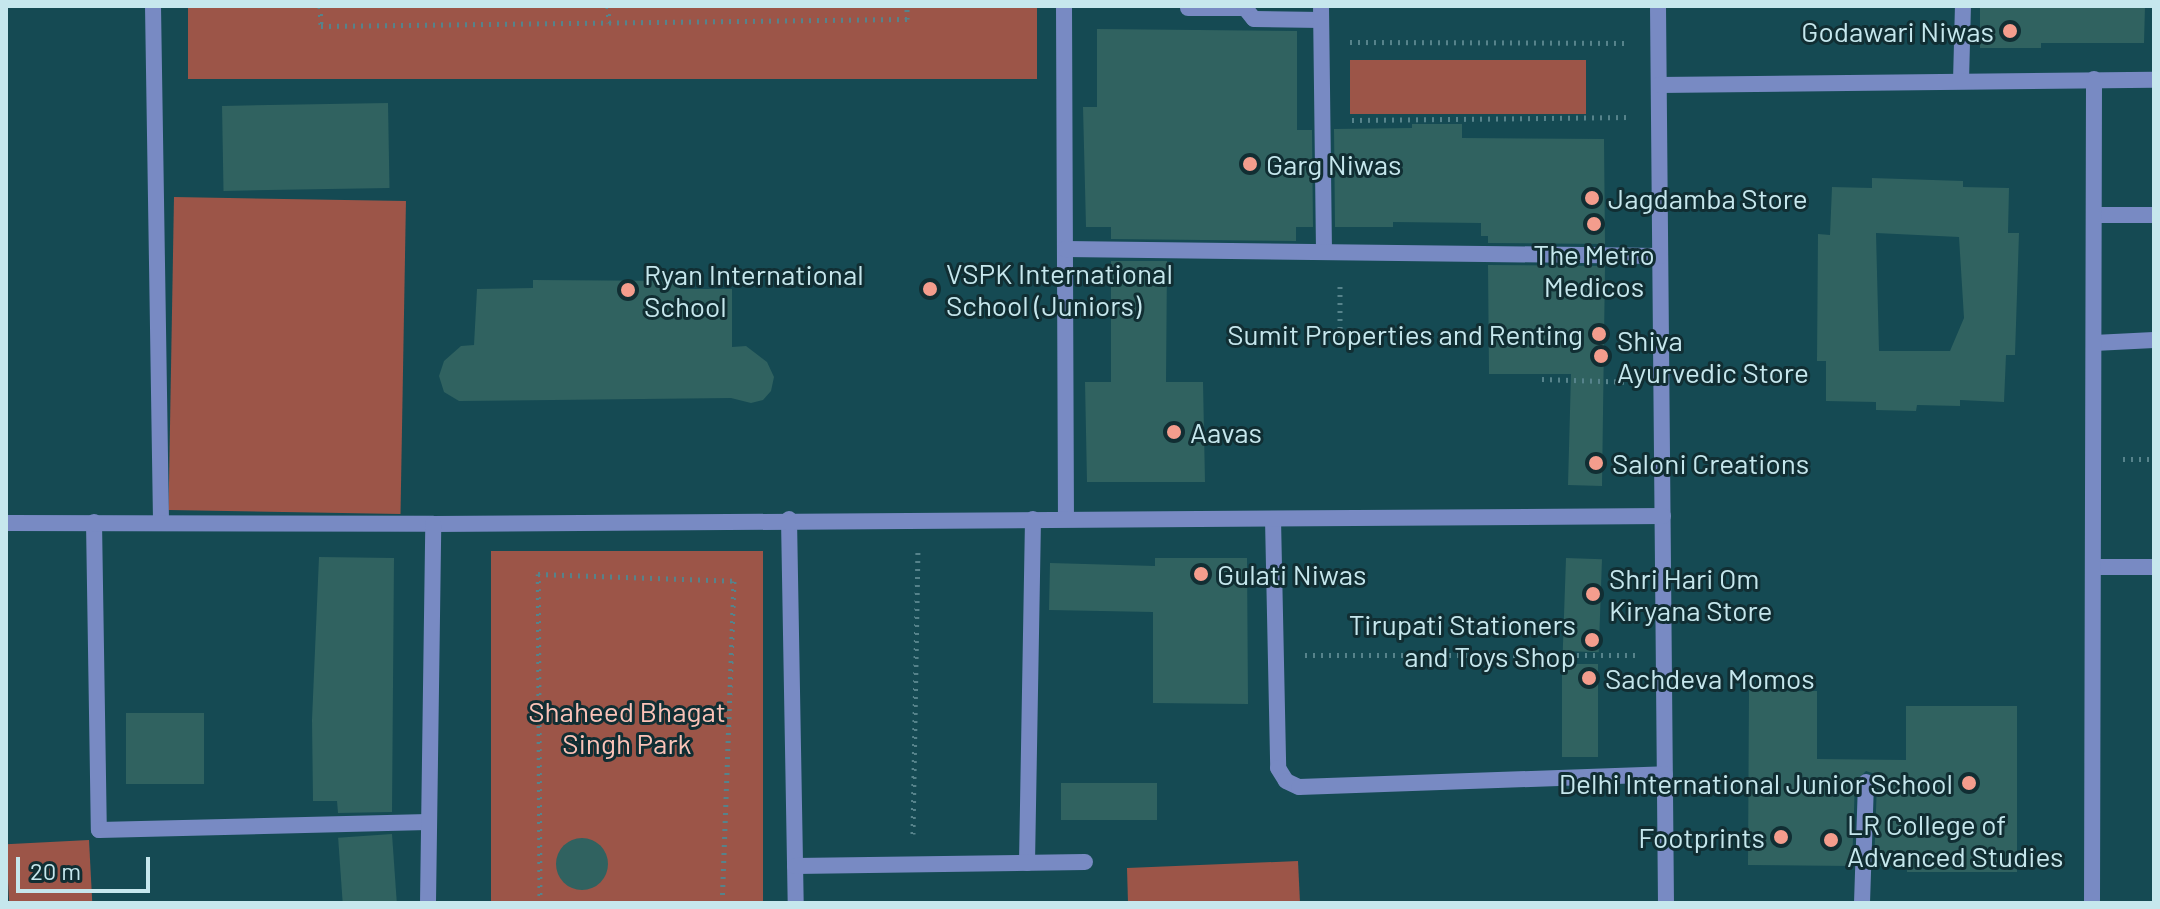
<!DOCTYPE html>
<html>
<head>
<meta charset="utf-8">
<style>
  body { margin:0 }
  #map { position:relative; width:2160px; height:909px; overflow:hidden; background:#154a53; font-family:Barlow,sans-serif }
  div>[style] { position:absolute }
  .green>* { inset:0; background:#9c5548; transform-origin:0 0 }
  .building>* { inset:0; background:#306260; transform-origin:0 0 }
  .round { border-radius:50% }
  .path>* { height:5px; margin-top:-2.5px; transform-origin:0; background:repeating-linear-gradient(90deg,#56838b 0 2px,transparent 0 8px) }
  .lane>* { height:16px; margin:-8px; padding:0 8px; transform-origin:8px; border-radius:8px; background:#788ac3 }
  .street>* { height:16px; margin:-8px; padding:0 8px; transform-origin:8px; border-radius:8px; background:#788ac3 }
  .dots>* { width:22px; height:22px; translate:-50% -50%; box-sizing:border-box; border:4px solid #112e33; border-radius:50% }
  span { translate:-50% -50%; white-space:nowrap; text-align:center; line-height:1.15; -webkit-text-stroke:6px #112e33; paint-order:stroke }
  .poi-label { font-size:28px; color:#c6e7ed }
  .right { translate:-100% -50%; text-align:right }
  .left { translate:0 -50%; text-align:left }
  .park-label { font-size:28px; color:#fbc3b8 }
  .frame { position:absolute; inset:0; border:8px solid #c6e7ed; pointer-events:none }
  .scale { position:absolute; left:16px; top:857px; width:134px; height:36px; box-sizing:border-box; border:4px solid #c6e7ed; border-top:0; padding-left:10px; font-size:24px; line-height:28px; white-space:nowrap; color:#c6e7ed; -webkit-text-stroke:6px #112e33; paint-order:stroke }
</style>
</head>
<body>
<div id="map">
  <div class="green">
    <div style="left:188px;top:6px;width:849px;height:73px"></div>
    <div style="left:1350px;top:60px;width:236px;height:54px"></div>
    <div style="left:174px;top:197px;width:232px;height:313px;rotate:1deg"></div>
    <div style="left:491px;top:551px;width:272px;height:352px"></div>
    <div style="left:89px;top:840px;width:63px;height:83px;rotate:87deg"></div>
    <div style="clip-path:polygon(1298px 861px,1300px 903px,1128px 903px,1127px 868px)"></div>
  </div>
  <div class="building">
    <div style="clip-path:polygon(1980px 6px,2145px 6px,2144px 43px,2041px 43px,2041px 48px,1980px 48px)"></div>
    <div style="clip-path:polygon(1097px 29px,1297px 31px,1297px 130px,1312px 130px,1313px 227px,1296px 227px,1296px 241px,1111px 239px,1111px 227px,1086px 227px,1083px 107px,1097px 107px)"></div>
    <div style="left:388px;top:103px;width:85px;height:166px;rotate:89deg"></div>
    <div style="clip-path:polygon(1412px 124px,1462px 124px,1462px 138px,1604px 139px,1605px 244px,1488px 243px,1488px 236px,1481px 236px,1481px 223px,1393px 222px,1393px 227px,1335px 227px,1334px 129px,1412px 128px)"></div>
    <div style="clip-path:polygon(evenodd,1872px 178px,1963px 181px,1963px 187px,2009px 188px,2008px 233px,2019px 233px,2015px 355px,2006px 355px,2004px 402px,1960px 400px,1960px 406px,1917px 405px,1916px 411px,1876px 410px,1876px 402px,1826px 401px,1826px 361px,1817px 361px,1818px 234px,1830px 235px,1832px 187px,1872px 188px,1872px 178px,1876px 233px,1959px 237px,1964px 318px,1950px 351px,1879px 351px,1876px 233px)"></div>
    <div style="clip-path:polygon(1111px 261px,1167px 261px,1166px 382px,1203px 382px,1205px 482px,1087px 482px,1085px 382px,1111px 382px)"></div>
    <div style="clip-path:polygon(1488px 265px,1605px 266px,1602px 486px,1568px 485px,1571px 374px,1489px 374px)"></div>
    <div style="clip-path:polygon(533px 280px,680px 281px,680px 289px,732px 289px,732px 347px,746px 346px,767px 362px,774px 377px,771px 391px,763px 400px,751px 403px,731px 398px,459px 401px,444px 392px,439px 376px,444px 361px,461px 346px,474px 345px,477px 289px,533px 288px)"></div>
    <div style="clip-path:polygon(319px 557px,394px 558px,392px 812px,338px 813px,337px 801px,313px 801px,312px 720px)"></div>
    <div style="clip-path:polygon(1155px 558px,1247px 558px,1248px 704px,1153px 703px,1153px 612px,1049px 610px,1050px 563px,1155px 566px)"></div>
    <div style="left:1566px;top:558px;width:36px;height:93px;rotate:2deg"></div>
    <div style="left:1562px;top:664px;width:36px;height:93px"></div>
    <div style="clip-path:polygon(1749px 690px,1817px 691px,1817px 759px,1906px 760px,1906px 706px,2017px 706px,2017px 872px,1907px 872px,1907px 866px,1874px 866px,1877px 782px,1872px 773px,1866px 771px,1855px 782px,1852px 866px,1748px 865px)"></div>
    <div style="left:126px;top:713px;width:78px;height:71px"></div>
    <div style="left:1061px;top:783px;width:96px;height:37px"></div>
    <div style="left:392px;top:834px;width:69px;height:54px;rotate:86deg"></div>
    <div class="round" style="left:556px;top:838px;width:52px;height:52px"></div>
  </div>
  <div class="path">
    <div style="left:320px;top:6px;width:20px;rotate:87deg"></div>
    <div style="left:321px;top:26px;width:586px;rotate:-0.68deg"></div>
    <div style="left:907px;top:19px;width:13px;rotate:-90deg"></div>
    <div style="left:608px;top:6px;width:17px;rotate:87deg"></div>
    <div style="left:1350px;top:42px;width:278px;rotate:0.2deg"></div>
    <div style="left:1352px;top:120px;width:278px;rotate:-0.6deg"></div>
    <div style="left:1340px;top:344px;width:62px;rotate:-90deg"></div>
    <div style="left:1542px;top:379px;width:91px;rotate:1.9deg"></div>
    <div style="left:2123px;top:459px;width:31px"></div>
    <div style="left:1305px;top:655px;width:330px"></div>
    <div style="left:913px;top:834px;width:282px;rotate:-89deg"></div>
    <div style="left:540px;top:903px;width:329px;rotate:-90.3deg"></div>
    <div style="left:538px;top:574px;width:196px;rotate:2deg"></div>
    <div style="left:734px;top:581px;width:322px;rotate:92.1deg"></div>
  </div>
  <div class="lane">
    <div style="left:1188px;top:8px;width:57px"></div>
    <div style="left:1245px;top:8px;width:14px;rotate:51deg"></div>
    <div style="left:1254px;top:19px;width:67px;rotate:0.9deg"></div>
    <div style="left:2094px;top:215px;width:60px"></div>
    <div style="left:1862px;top:903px;width:121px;rotate:-88.1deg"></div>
  </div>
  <div class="street">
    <div style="left:153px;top:6px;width:516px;rotate:89.11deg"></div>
    <div style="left:1064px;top:6px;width:512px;rotate:89.78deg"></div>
    <div style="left:1321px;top:6px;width:246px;rotate:89.3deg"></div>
    <div style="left:1658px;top:6px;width:897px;rotate:89.49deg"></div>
    <div style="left:1961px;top:81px;width:75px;rotate:-88.5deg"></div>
    <div style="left:1659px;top:85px;width:495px;rotate:-0.6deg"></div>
    <div style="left:1065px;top:249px;width:595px;rotate:0.67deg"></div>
    <div style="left:2094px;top:343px;width:60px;rotate:-2.9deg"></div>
    <div style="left:789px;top:519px;width:384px;rotate:89deg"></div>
    <div style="left:1273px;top:519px;width:249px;rotate:88.8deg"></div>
    <div style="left:1278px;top:768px;width:15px;rotate:58deg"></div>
    <div style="left:1286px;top:781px;width:14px;rotate:25deg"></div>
    <div style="left:1299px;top:787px;width:366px;rotate:-2deg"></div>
    <div style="left:94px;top:522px;width:308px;rotate:89.1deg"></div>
    <div style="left:99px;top:830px;width:329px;rotate:-1.4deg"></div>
    <div style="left:6px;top:523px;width:427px;rotate:0.1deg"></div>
    <div style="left:433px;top:524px;width:1230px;rotate:-0.37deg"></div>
    <div style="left:2094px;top:567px;width:60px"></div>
    <div style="left:1027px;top:863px;width:344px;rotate:-89deg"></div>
    <div style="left:795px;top:866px;width:290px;rotate:-0.8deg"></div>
    <div style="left:428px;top:903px;width:379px;rotate:-89.2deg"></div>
    <div style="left:2092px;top:903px;width:824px;rotate:-89.86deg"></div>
  </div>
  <div class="dots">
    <div style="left:2010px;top:31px;background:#f49d8d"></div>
    <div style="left:1250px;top:164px;background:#f49d8d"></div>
    <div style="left:1592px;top:198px;background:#f49d8d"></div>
    <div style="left:1594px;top:224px;background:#f49d8d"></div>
    <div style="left:930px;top:289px;background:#f49d8d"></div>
    <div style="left:628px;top:290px;background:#f49d8d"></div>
    <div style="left:1599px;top:334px;background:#f49d8d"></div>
    <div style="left:1601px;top:356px;background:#f49d8d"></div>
    <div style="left:1174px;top:432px;background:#f49d8d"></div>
    <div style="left:1596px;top:463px;background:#f49d8d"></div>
    <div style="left:1201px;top:574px;background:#f49d8d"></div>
    <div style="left:1593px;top:594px;background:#f49d8d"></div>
    <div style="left:1592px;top:640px;background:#f49d8d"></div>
    <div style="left:1589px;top:678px;background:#f49d8d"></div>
    <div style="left:1969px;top:783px;background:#f49d8d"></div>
    <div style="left:1781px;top:837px;background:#f49d8d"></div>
    <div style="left:1831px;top:840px;background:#f49d8d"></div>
  </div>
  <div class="poi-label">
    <span class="right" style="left:1994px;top:31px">Godawari Niwas</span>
    <span class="left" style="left:1266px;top:164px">Garg Niwas</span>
    <span class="left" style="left:1608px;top:198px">Jagdamba Store</span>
    <span style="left:1594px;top:270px">The Metro<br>Medicos</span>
    <span class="left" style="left:946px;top:289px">VSPK International<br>School (Juniors)</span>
    <span class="left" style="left:644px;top:290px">Ryan International<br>School</span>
    <span class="right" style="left:1583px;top:334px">Sumit Properties and Renting</span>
    <span class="left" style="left:1617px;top:356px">Shiva<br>Ayurvedic Store</span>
    <span class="left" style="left:1190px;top:432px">Aavas</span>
    <span class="left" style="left:1612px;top:463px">Saloni Creations</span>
    <span class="left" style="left:1217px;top:574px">Gulati Niwas</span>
    <span class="left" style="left:1609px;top:594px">Shri Hari Om<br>Kiryana Store</span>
    <span class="right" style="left:1576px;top:640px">Tirupati Stationers<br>and Toys Shop</span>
    <span class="left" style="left:1605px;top:678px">Sachdeva Momos</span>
    <span class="right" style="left:1953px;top:783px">Delhi International Junior School</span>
    <span class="left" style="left:1847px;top:840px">LR College of<br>Advanced Studies</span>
    <span class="right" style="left:1765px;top:837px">Footprints</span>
  </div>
  <div class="park-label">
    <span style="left:627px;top:727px">Shaheed Bhagat<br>Singh Park</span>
  </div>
  <div class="frame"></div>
  <div class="scale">20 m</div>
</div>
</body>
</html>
